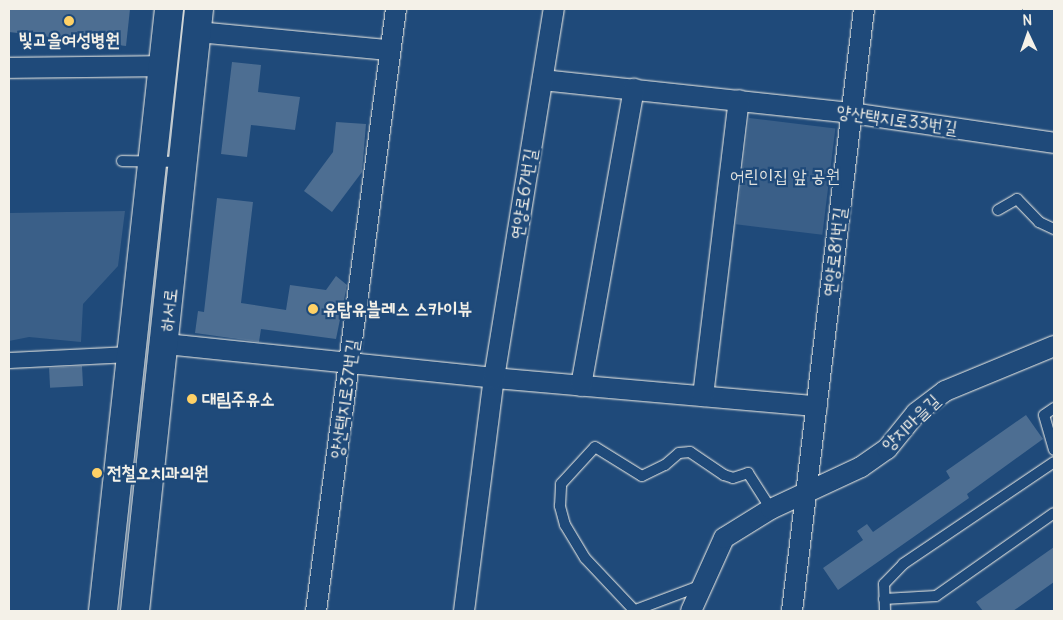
<!DOCTYPE html>
<html>
<head>
<meta charset="utf-8">
<style>
  body { margin:0 }
  #map { position:relative; width:1063px; height:620px; overflow:hidden; background:#1f4a7a; font-family:Delius,"Poor Story",sans-serif }
  div>[style] { position:absolute }
  .green>* { inset:0; background:#3a5f88; transform-origin:0 0 }
  .building>* { inset:0; background:#4d6e92; transform-origin:0 0 }
  .roads { filter:drop-shadow(0 0 1px #f4f1e8) drop-shadow(0 0 1px #f4f1e8) }
  .service>* { height:10px; margin:-5px; padding:0 5px; transform-origin:5px; border-radius:5px; background:#1f4a7a }
  .pedestrian>* { height:15px; margin:-7.5px; padding:0 7.5px; transform-origin:7.5px; border-radius:7.5px; background:#1f4a7a }
  .minor>* { height:20px; margin:-10px; padding:0 10px; transform-origin:10px; border-radius:10px; background:#1f4a7a }
  .secondary>* { height:28px; margin:-14px; padding:0 14px; transform-origin:14px; border-radius:14px; background:#1f4a7a }
  .dots>* { width:14px; height:14px; translate:-50% -50%; box-sizing:border-box; border:2px solid #1f4a7a; border-radius:50% }
  span { translate:-50% -50%; white-space:nowrap; text-align:center; line-height:1.15; -webkit-text-stroke:4.5px #1f4a7a; paint-order:stroke }
  .poi-label { font-size:18px; color:#f4f1e8; font-weight:700 }
  .left { translate:0 -50%; text-align:left }
  .street-label { font-size:18px; color:#f4f1e8 }
  .park-label { font-size:18px; color:#e1e2de }
  .frame { position:absolute; inset:0; border:10px solid #f4f1e8; pointer-events:none }
  .north { position:absolute; left:1003px; top:10px; width:50px; height:50px; -webkit-text-stroke:4px #1f4a7a; paint-order:stroke; rotate:357deg; font-size:14px; font-weight:700; line-height:20px; text-align:center; color:#f4f1e8 }
  .north::after { content:''; display:block; margin:auto; width:18px; height:22px; background:#f4f1e8; clip-path:polygon(50% 0,100% 100%,50% 72%,0 100%) }
</style>
</head>
<body>
<div id="map">
  <div class="green">
    <div style="left:749px;top:118px;width:87px;height:107px;rotate:7deg"></div>
    <div style="clip-path:polygon(125px 211px,118px 266px,83px 304px,81px 342px,29px 337px,9px 341px,10px 213px)"></div>
  </div>
  <div class="building">
    <div style="clip-path:polygon(9px 9px,130px 9px,126px 46px,9px 32px)"></div>
    <div style="clip-path:polygon(232px 62px,261px 65px,258px 92px,300px 97px,295px 130px,251px 125px,247px 157px,221px 154px)"></div>
    <div style="clip-path:polygon(336px 122px,366px 124px,362px 172px,332px 212px,304px 191px,333px 152px)"></div>
    <div style="clip-path:polygon(217px 198px,253px 202px,241px 303px,286px 310px,290px 285px,326px 290px,336px 276px,347px 285px,336px 339px,261px 329px,259px 342px,195px 333px,198px 311px,204px 312px)"></div>
    <div style="left:82px;top:366px;width:20px;height:33px;rotate:87deg"></div>
    <div style="clip-path:polygon(1026px 415px,1043px 439px,967px 494px,969px 498px,838px 590px,823px 568px,863px 540px,857px 531px,867px 524px,873px 532px,950px 478px,946px 471px)"></div>
    <div style="clip-path:polygon(1054px 547px,1054px 582px,1013px 611px,983px 611px,976px 602px)"></div>
  </div>
  <div class="roads">
    <div class="service">
      <div style="left:122px;top:161px;width:59px;rotate:1deg"></div>
      <div style="left:998px;top:210px;width:22px;rotate:-30deg"></div>
      <div style="left:1017px;top:199px;width:32px;rotate:46deg"></div>
      <div style="left:1039px;top:222px;width:17px;rotate:25deg"></div>
      <div style="left:1054px;top:408px;width:12px;rotate:145deg"></div>
      <div style="left:1044px;top:415px;width:36px;rotate:74deg"></div>
      <div style="left:884px;top:599px;width:52px;rotate:-3.3deg"></div>
      <div style="left:936px;top:596px;width:144px;rotate:-35.1deg"></div>
      <div style="left:634px;top:610px;width:71px;rotate:-133.3deg"></div>
      <div style="left:585px;top:558px;width:39px;rotate:-121deg"></div>
      <div style="left:565px;top:525px;width:20px;rotate:-105deg"></div>
      <div style="left:560px;top:506px;width:22px;rotate:-87deg"></div>
      <div style="left:561px;top:484px;width:50px;rotate:-47.4deg"></div>
      <div style="left:595px;top:447px;width:55px;rotate:31.7deg"></div>
      <div style="left:642px;top:476px;width:25px;rotate:-26deg"></div>
      <div style="left:665px;top:465px;width:18px;rotate:-41deg"></div>
      <div style="left:679px;top:453px;width:11px;rotate:-5deg"></div>
      <div style="left:690px;top:452px;width:41px;rotate:34.1deg"></div>
      <div style="left:724px;top:475px;width:9px;rotate:18deg"></div>
      <div style="left:733px;top:478px;width:16px;rotate:-18deg"></div>
      <div style="left:748px;top:473px;width:43px;rotate:57.4deg"></div>
      <div style="left:633px;top:611px;width:74px;rotate:-20.6deg"></div>
      <div style="left:885px;top:611px;width:27px;rotate:-92deg"></div>
      <div style="left:884px;top:584px;width:28px;rotate:-46deg"></div>
      <div style="left:903px;top:564px;width:182px;rotate:-34deg"></div>
    </div>
    <div class="pedestrian">
      <div style="left:9px;top:360px;width:121px;rotate:-2.8deg"></div>
    </div>
    <div class="minor">
      <div style="left:197px;top:32px;width:193px;rotate:5.4deg"></div>
      <div style="left:9px;top:68px;width:155px;rotate:-0.7deg"></div>
      <div style="left:543px;top:80px;width:311px;rotate:6.1deg"></div>
      <div style="left:852px;top:113px;width:204px;rotate:8.4deg"></div>
      <div style="left:166px;top:344px;width:330px;rotate:5.9deg"></div>
      <div style="left:494px;top:378px;width:324px;rotate:5deg"></div>
      <div style="left:581px;top:386px;width:302px;rotate:-79.9deg"></div>
      <div style="left:703px;top:396px;width:298px;rotate:-83.1deg"></div>
      <div style="left:316px;top:611px;width:607px;rotate:-82.43deg"></div>
      <div style="left:464px;top:611px;width:235px;rotate:-82.7deg"></div>
      <div style="left:494px;top:378px;width:374px;rotate:-80.8deg"></div>
      <div style="left:691px;top:611px;width:80px;rotate:-65.7deg"></div>
      <div style="left:724px;top:538px;width:55px;rotate:-31.7deg"></div>
      <div style="left:771px;top:509px;width:99px;rotate:-25deg"></div>
      <div style="left:861px;top:467px;width:32px;rotate:-35deg"></div>
      <div style="left:887px;top:449px;width:46px;rotate:-51.1deg"></div>
      <div style="left:916px;top:413px;width:36px;rotate:-37deg"></div>
      <div style="left:945px;top:391px;width:118px;rotate:-22.4deg"></div>
      <div style="left:792px;top:611px;width:606px;rotate:-83.18deg"></div>
    </div>
    <div class="secondary">
      <div style="left:103px;top:611px;width:606px;rotate:-83.74deg"></div>
      <div style="left:135px;top:611px;width:605px;rotate:-83.93deg"></div>
    </div>
  </div>
  <div class="dots">
    <div style="left:69px;top:21px;background:#ffd166"></div>
    <div style="left:313px;top:309px;background:#ffd166"></div>
    <div style="left:192px;top:399px;background:#ffd166"></div>
    <div style="left:97px;top:473px;background:#ffd166"></div>
  </div>
  <div class="poi-label">
    <span style="left:69px;top:40px">빛고을여성병원</span>
    <span class="left" style="left:323px;top:309px">유탑유블레스 스카이뷰</span>
    <span class="left" style="left:202px;top:399px">대림주유소</span>
    <span class="left" style="left:107px;top:473px">전철오치과의원</span>
  </div>
  <div class="street-label">
    <span style="left:897px;top:120px;rotate:8deg">양산택지로33번길</span>
    <span style="left:524px;top:194px;rotate:-81deg">연양로67번길</span>
    <span style="left:835px;top:252px;rotate:-83deg">연양로81번길</span>
    <span style="left:169px;top:310px;rotate:-84deg">하서로</span>
    <span style="left:345px;top:399px;rotate:-82deg">양산택지로37번길</span>
    <span style="left:911px;top:423px;rotate:-44deg">양지마을길</span>
  </div>
  <div class="park-label">
    <span style="left:785px;top:176px">어린이집 앞 공원</span>
  </div>
  <div class="frame"></div>
  <div class="north">N</div>
</div>
</body>
</html>
